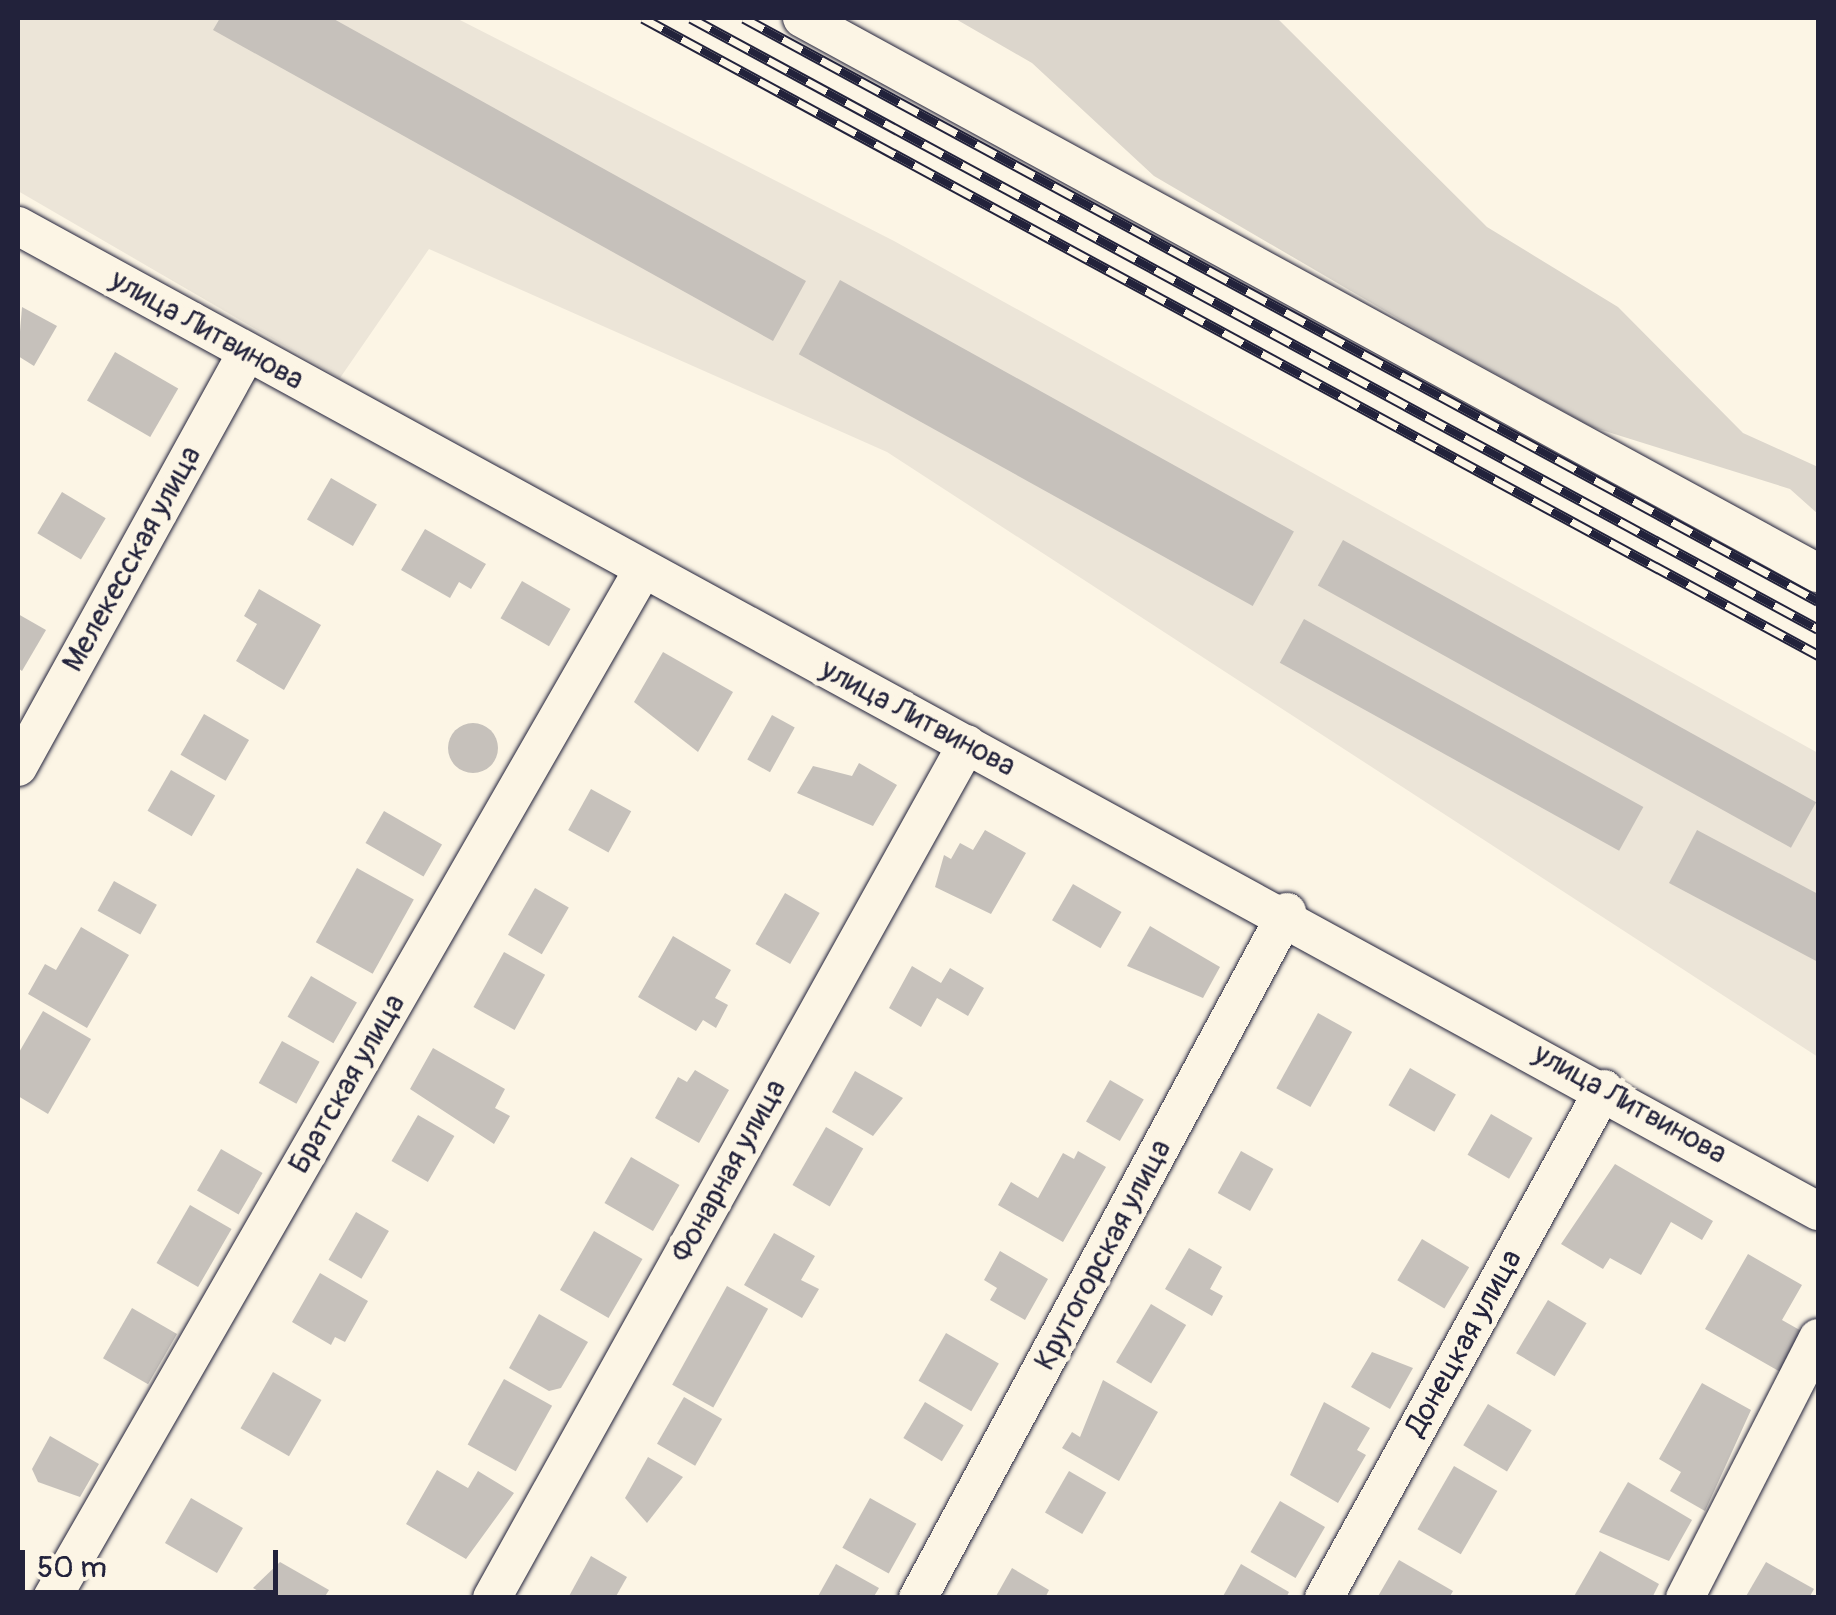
<!DOCTYPE html>
<html>
<head>
<meta charset="utf-8">
<style>
  body { margin:0 }
  #map { position:relative; width:1836px; height:1615px; overflow:hidden; background:#fcf5e5; font-family:Pangolin,sans-serif }
  div>[style] { position:absolute }
  .built>* { inset:0; background:#ece5d8 }
  .green>* { inset:0; background:#dcd6cc }
  .building>* { inset:0; background:#c6c1bb; transform-origin:0 0 }
  .round { border-radius:50% }
  .roads { filter:drop-shadow(0 0 2px #22223b) drop-shadow(0 0 2px #22223b) }
  .minor>* { height:38px; margin:-19px; padding:0 19px; transform-origin:19px; border-radius:19px; background:#fcf5e5 }
  .rail>* { height:11px; margin-top:-5.5px; transform-origin:0; background:repeating-linear-gradient(90deg,#fcf5e5 0 22px,#22223b 0 44px); box-sizing:border-box; border-block:2px solid #22223b }
  span { translate:-50% -50%; white-space:nowrap; text-align:center; line-height:1.15; -webkit-text-stroke:10px #fcf5e5; paint-order:stroke }
  .street-label { font-size:30px; color:#22223b }
  .frame { position:absolute; inset:0; border:20px solid #22223b; pointer-events:none }
  .scale { position:absolute; left:20px; top:1550px; width:258px; height:45px; box-sizing:border-box; border:5px solid #22223b; border-top:0; padding-left:12px; font-size:30px; line-height:35px; white-space:nowrap; color:#22223b; -webkit-text-stroke:8px #fcf5e5; paint-order:stroke }
</style>
</head>
<body>
<div id="map">
  <div class="built">
    <div style="clip-path:polygon(18px 18px,456px 18px,894px 241px,1818px 753px,1818px 1057px,887px 452px,429px 249px,340px 378px,18px 191px)"></div>
  </div>
  <div class="green">
    <div style="clip-path:polygon(954px 18px,1277px 18px,1487px 227px,1618px 307px,1743px 433px,1818px 467px,1818px 514px,1790px 489px,1592px 427px,1428px 336px,1154px 176px,1032px 63px)"></div>
  </div>
  <div class="building">
    <div style="clip-path:polygon(220px 18px,332px 18px,806px 281px,773px 341px,213px 30px)"></div>
    <div style="left:840px;top:280px;width:519px;height:85px;rotate:29deg"></div>
    <div style="clip-path:polygon(22px 307px,57px 326px,34px 366px,18px 356px)"></div>
    <div style="left:115px;top:352px;width:73px;height:56px;rotate:30deg"></div>
    <div style="left:331px;top:478px;width:53px;height:48px;rotate:30deg"></div>
    <div style="left:62px;top:492px;width:51px;height:48px;rotate:31deg"></div>
    <div style="clip-path:polygon(425px 529px,486px 564px,471px 589px,459px 582px,450px 598px,401px 570px)"></div>
    <div style="left:1343px;top:540px;width:541px;height:52px;rotate:29deg"></div>
    <div style="left:522px;top:581px;width:56px;height:43px;rotate:30deg"></div>
    <div style="clip-path:polygon(259px 589px,321px 625px,284px 690px,236px 661px,257px 624px,244px 616px)"></div>
    <div style="clip-path:polygon(18px 614px,46px 630px,22px 671px,18px 668px)"></div>
    <div style="left:1304px;top:619px;width:388px;height:50px;rotate:29deg"></div>
    <div style="clip-path:polygon(663px 652px,733px 692px,698px 752px,634px 702px)"></div>
    <div style="left:204px;top:714px;width:52px;height:47px;rotate:30deg"></div>
    <div style="left:772px;top:715px;width:26px;height:51px;rotate:29deg"></div>
    <div class="round" style="left:448px;top:723px;width:50px;height:50px"></div>
    <div style="clip-path:polygon(859px 763px,897px 785px,873px 826px,797px 793px,813px 766px,852px 776px)"></div>
    <div style="left:171px;top:770px;width:51px;height:47px;rotate:30deg"></div>
    <div style="left:591px;top:789px;width:46px;height:47px;rotate:29deg"></div>
    <div style="left:384px;top:811px;width:67px;height:37px;rotate:30deg"></div>
    <div style="clip-path:polygon(985px 830px,1026px 853px,991px 914px,935px 887px,944px 855px,951px 859px,960px 843px,973px 850px)"></div>
    <div style="clip-path:polygon(1697px 830px,1818px 894px,1818px 962px,1669px 883px)"></div>
    <div style="left:357px;top:868px;width:65px;height:85px;rotate:29deg"></div>
    <div style="left:114px;top:881px;width:49px;height:34px;rotate:29deg"></div>
    <div style="left:1073px;top:884px;width:56px;height:42px;rotate:30deg"></div>
    <div style="left:535px;top:888px;width:39px;height:54px;rotate:30deg"></div>
    <div style="left:785px;top:893px;width:40px;height:59px;rotate:30deg"></div>
    <div style="clip-path:polygon(1150px 926px,1220px 967px,1203px 998px,1127px 966px)"></div>
    <div style="clip-path:polygon(81px 927px,129px 955px,87px 1028px,28px 994px,45px 964px,56px 970px)"></div>
    <div style="clip-path:polygon(673px 936px,731px 970px,715px 998px,728px 1005px,716px 1028px,703px 1020px,696px 1031px,638px 997px)"></div>
    <div style="left:504px;top:952px;width:47px;height:63px;rotate:29deg"></div>
    <div style="clip-path:polygon(912px 966px,941px 983px,950px 968px,984px 988px,968px 1016px,937px 998px,921px 1027px,889px 1008px)"></div>
    <div style="left:311px;top:976px;width:53px;height:47px;rotate:30deg"></div>
    <div style="clip-path:polygon(43px 1011px,91px 1039px,48px 1114px,18px 1096px,18px 1054px)"></div>
    <div style="left:1318px;top:1013px;width:39px;height:86px;rotate:29deg"></div>
    <div style="left:282px;top:1041px;width:43px;height:48px;rotate:29deg"></div>
    <div style="clip-path:polygon(433px 1048px,505px 1089px,495px 1108px,510px 1116px,494px 1144px,410px 1089px)"></div>
    <div style="left:1410px;top:1068px;width:53px;height:43px;rotate:30deg"></div>
    <div style="clip-path:polygon(695px 1070px,729px 1090px,699px 1143px,655px 1118px,678px 1077px,687px 1082px)"></div>
    <div style="clip-path:polygon(855px 1071px,903px 1098px,873px 1136px,832px 1112px)"></div>
    <div style="left:1110px;top:1080px;width:39px;height:48px;rotate:30deg"></div>
    <div style="left:1491px;top:1114px;width:48px;height:47px;rotate:30deg"></div>
    <div style="left:418px;top:1115px;width:42px;height:53px;rotate:30deg"></div>
    <div style="left:826px;top:1127px;width:43px;height:67px;rotate:30deg"></div>
    <div style="left:221px;top:1149px;width:48px;height:48px;rotate:30deg"></div>
    <div style="clip-path:polygon(1078px 1151px,1106px 1167px,1063px 1242px,998px 1205px,1011px 1182px,1038px 1198px,1063px 1153px,1074px 1159px)"></div>
    <div style="left:1241px;top:1151px;width:37px;height:48px;rotate:29deg"></div>
    <div style="left:631px;top:1157px;width:56px;height:53px;rotate:30deg"></div>
    <div style="clip-path:polygon(1615px 1164px,1713px 1221px,1702px 1240px,1671px 1222px,1641px 1275px,1610px 1258px,1603px 1269px,1561px 1244px)"></div>
    <div style="left:190px;top:1205px;width:48px;height:67px;rotate:30deg"></div>
    <div style="left:356px;top:1212px;width:38px;height:55px;rotate:30deg"></div>
    <div style="left:594px;top:1231px;width:56px;height:68px;rotate:30deg"></div>
    <div style="clip-path:polygon(774px 1233px,815px 1256px,801px 1280px,819px 1289px,802px 1318px,744px 1285px)"></div>
    <div style="left:1422px;top:1239px;width:55px;height:48px;rotate:31deg"></div>
    <div style="clip-path:polygon(1189px 1248px,1222px 1267px,1210px 1289px,1223px 1296px,1212px 1316px,1165px 1289px)"></div>
    <div style="clip-path:polygon(1000px 1251px,1048px 1279px,1025px 1320px,990px 1300px,997px 1288px,984px 1280px)"></div>
    <div style="clip-path:polygon(1748px 1254px,1802px 1285px,1782px 1320px,1805px 1333px,1782px 1373px,1705px 1329px)"></div>
    <div style="clip-path:polygon(320px 1273px,368px 1301px,345px 1342px,335px 1337px,331px 1345px,292px 1322px)"></div>
    <div style="left:727px;top:1286px;width:47px;height:113px;rotate:29deg"></div>
    <div style="left:1548px;top:1300px;width:45px;height:62px;rotate:31deg"></div>
    <div style="left:1151px;top:1304px;width:41px;height:68px;rotate:31deg"></div>
    <div style="left:132px;top:1308px;width:52px;height:58px;rotate:30deg"></div>
    <div style="clip-path:polygon(539px 1314px,588px 1342px,561px 1388px,549px 1391px,509px 1368px)"></div>
    <div style="left:946px;top:1333px;width:61px;height:55px;rotate:30deg"></div>
    <div style="clip-path:polygon(1372px 1352px,1413px 1368px,1390px 1409px,1351px 1387px)"></div>
    <div style="left:273px;top:1372px;width:56px;height:65px;rotate:30deg"></div>
    <div style="left:504px;top:1379px;width:55px;height:75px;rotate:29deg"></div>
    <div style="clip-path:polygon(1103px 1380px,1158px 1412px,1119px 1481px,1062px 1448px,1072px 1432px,1080px 1437px)"></div>
    <div style="clip-path:polygon(1702px 1383px,1751px 1410px,1705px 1511px,1670px 1491px,1681px 1472px,1659px 1459px)"></div>
    <div style="left:684px;top:1397px;width:44px;height:54px;rotate:30deg"></div>
    <div style="left:925px;top:1402px;width:45px;height:42px;rotate:31deg"></div>
    <div style="clip-path:polygon(1324px 1402px,1370px 1428px,1357px 1450px,1366px 1455px,1338px 1503px,1290px 1475px)"></div>
    <div style="left:1488px;top:1404px;width:51px;height:48px;rotate:31deg"></div>
    <div style="clip-path:polygon(50px 1436px,99px 1464px,80px 1497px,38px 1482px,32px 1469px)"></div>
    <div style="clip-path:polygon(648px 1457px,683px 1477px,647px 1523px,625px 1498px)"></div>
    <div style="left:1454px;top:1466px;width:50px;height:73px;rotate:30deg"></div>
    <div style="clip-path:polygon(437px 1470px,468px 1488px,478px 1471px,514px 1493px,466px 1559px,406px 1524px)"></div>
    <div style="left:1069px;top:1471px;width:43px;height:48px;rotate:30deg"></div>
    <div style="clip-path:polygon(1628px 1482px,1692px 1520px,1669px 1561px,1599px 1532px)"></div>
    <div style="left:191px;top:1498px;width:60px;height:52px;rotate:30deg"></div>
    <div style="left:870px;top:1498px;width:53px;height:57px;rotate:29deg"></div>
    <div style="left:1280px;top:1501px;width:52px;height:59px;rotate:30deg"></div>
    <div style="clip-path:polygon(1600px 1551px,1659px 1584px,1652px 1598px,1573px 1598px)"></div>
    <div style="clip-path:polygon(591px 1556px,627px 1577px,615px 1598px,568px 1598px)"></div>
    <div style="clip-path:polygon(1399px 1560px,1453px 1591px,1449px 1598px,1377px 1598px)"></div>
    <div style="clip-path:polygon(280px 1562px,329px 1590px,324px 1598px,270px 1598px,253px 1588px)"></div>
    <div style="clip-path:polygon(1766px 1562px,1814px 1589px,1809px 1598px,1745px 1598px)"></div>
    <div style="clip-path:polygon(836px 1564px,879px 1588px,873px 1598px,817px 1598px)"></div>
    <div style="clip-path:polygon(1241px 1564px,1289px 1592px,1286px 1598px,1222px 1598px)"></div>
    <div style="clip-path:polygon(1012px 1568px,1049px 1590px,1045px 1598px,995px 1598px)"></div>
  </div>
  <div class="roads">
    <div class="minor">
      <div style="left:802px;top:18px;width:1158px;rotate:28.65deg"></div>
      <div style="left:18px;top:226px;width:2052px;rotate:28.69deg"></div>
      <div style="left:18px;top:767px;width:474px;rotate:-61.1deg"></div>
      <div style="left:52px;top:1598px;width:1184px;rotate:-60.12deg"></div>
      <div style="left:492px;top:1598px;width:977px;rotate:-60.92deg"></div>
      <div style="left:918px;top:1598px;width:779px;rotate:-61.72deg"></div>
      <div style="left:1324px;top:1598px;width:581px;rotate:-61.18deg"></div>
      <div style="left:1685px;top:1598px;width:292px;rotate:-62.9deg"></div>
    </div>
  </div>
  <div class="rail">
    <div style="left:643px;top:18px;width:1337px;rotate:28.46deg"></div>
    <div style="left:691px;top:18px;width:1282px;rotate:28.46deg"></div>
    <div style="left:744px;top:18px;width:1222px;rotate:28.49deg"></div>
  </div>
  <div class="street-label">
    <span style="left:207px;top:330px;rotate:29deg">улица Литвинова</span>
    <span style="left:132px;top:559px;rotate:-61deg">Мелекесская улица</span>
    <span style="left:918px;top:718px;rotate:28deg">улица Литвинова</span>
    <span style="left:347px;top:1084px;rotate:-60deg">Братская улица</span>
    <span style="left:1630px;top:1104px;rotate:29deg">улица Литвинова</span>
    <span style="left:729px;top:1171px;rotate:-61deg">Фонарная улица</span>
    <span style="left:1103px;top:1255px;rotate:-62deg">Крутогорская улица</span>
    <span style="left:1464px;top:1343px;rotate:-61deg">Донецкая улица</span>
  </div>
  <div class="frame"></div>
  <div class="scale">50 m</div>
</div>
</body>
</html>
